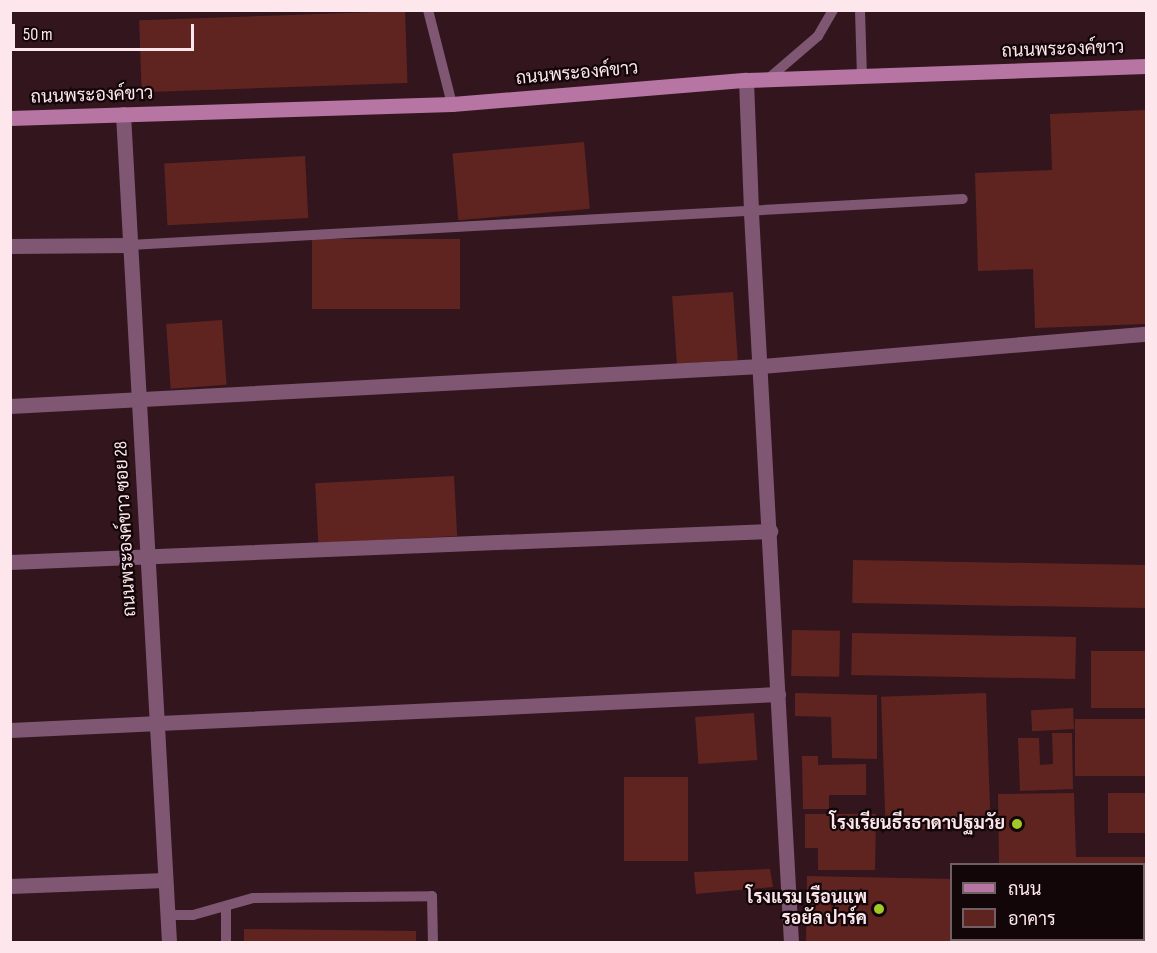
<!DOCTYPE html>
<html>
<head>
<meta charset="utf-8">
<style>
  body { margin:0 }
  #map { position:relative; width:1157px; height:953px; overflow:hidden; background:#33151e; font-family:"Sofia Sans Condensed",Sarabun,sans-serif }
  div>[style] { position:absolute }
  .building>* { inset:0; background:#5f241f; transform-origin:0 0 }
  .lane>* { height:10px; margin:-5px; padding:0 5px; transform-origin:5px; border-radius:5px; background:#7f5773 }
  .street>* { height:15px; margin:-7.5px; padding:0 7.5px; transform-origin:7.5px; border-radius:7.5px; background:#7f5773 }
  .secondary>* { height:15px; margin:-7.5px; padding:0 7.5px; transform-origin:7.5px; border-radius:7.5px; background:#b675a2 }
  .dots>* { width:16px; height:16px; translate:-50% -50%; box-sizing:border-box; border:3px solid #120609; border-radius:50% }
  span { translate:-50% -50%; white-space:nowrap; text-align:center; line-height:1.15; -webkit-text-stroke:4.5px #120609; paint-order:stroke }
  .street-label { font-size:18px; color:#fde7ec }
  .poi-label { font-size:18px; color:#fde7ec; font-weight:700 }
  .right { translate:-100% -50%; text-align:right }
  .frame { position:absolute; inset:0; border:12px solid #fde7ec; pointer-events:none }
  .legend { position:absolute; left:950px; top:863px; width:195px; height:78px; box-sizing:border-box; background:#120609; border:2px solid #706064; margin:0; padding:8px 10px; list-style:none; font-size:18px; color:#fde7ec }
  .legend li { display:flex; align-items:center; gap:12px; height:30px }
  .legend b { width:30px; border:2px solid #706064 }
  .scale { position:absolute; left:12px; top:24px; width:182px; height:27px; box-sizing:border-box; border:3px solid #fde7ec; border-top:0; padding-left:8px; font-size:18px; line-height:21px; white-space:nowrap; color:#fde7ec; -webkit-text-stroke:4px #120609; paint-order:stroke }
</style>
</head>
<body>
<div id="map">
  <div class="building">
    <div style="left:405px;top:11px;width:72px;height:266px;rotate:88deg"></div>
    <div style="clip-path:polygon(1146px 110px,1146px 324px,1035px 328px,1033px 269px,978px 271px,975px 173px,1052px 170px,1050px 114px)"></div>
    <div style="left:584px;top:142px;width:67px;height:132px;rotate:85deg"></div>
    <div style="left:305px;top:156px;width:62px;height:141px;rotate:87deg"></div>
    <div style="left:460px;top:239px;width:70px;height:148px;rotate:90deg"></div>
    <div style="left:733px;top:292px;width:68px;height:61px;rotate:86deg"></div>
    <div style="left:222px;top:320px;width:65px;height:56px;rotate:86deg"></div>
    <div style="left:454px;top:476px;width:60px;height:139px;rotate:87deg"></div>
    <div style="left:853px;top:560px;width:293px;height:43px;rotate:1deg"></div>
    <div style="left:792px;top:630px;width:48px;height:46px;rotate:1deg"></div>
    <div style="left:852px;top:633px;width:224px;height:42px;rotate:1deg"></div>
    <div style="left:1146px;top:651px;width:57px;height:55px;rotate:90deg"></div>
    <div style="clip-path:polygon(795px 693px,877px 695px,877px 759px,832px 758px,831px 717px,795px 716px)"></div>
    <div style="left:986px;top:693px;width:134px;height:105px;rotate:88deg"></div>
    <div style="left:1073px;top:708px;width:21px;height:42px;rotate:87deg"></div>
    <div style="left:754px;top:713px;width:47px;height:59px;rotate:86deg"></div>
    <div style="left:1146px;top:719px;width:57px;height:71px;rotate:90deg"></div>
    <div style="clip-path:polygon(1052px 733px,1072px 733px,1073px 789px,1020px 791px,1018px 738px,1039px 738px,1040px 765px,1053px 764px)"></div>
    <div style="clip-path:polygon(802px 756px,818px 756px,818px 765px,866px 764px,866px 795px,829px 795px,829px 809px,803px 809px)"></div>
    <div style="left:688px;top:777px;width:84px;height:64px;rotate:90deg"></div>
    <div style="clip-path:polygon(1074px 793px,1076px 857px,1146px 857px,1146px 874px,1144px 874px,1144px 864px,999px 864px,998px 794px)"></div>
    <div style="left:1108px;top:793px;width:38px;height:40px"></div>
    <div style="clip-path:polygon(805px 814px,876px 814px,875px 870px,818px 870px,818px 848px,805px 848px)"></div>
    <div style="clip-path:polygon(770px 869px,773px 887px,696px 894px,694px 872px)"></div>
    <div style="clip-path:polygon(807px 876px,952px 879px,952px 940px,995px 940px,995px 942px,806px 942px)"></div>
    <div style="clip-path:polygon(244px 929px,416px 931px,416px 942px,244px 942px)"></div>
  </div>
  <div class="lane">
    <div style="left:428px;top:10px;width:97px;rotate:75.7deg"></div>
    <div style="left:860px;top:10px;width:66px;rotate:88.3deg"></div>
    <div style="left:768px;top:79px;width:66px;rotate:-40.7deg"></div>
    <div style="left:818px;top:36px;width:30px;rotate:-60deg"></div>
    <div style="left:130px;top:245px;width:834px;rotate:-3.16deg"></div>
    <div style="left:167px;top:915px;width:26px"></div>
    <div style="left:193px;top:915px;width:62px;rotate:-15.8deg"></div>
    <div style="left:253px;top:898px;width:179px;rotate:-0.6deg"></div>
    <div style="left:432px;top:896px;width:46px;rotate:88.8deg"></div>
    <div style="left:226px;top:942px;width:36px;rotate:-90deg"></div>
  </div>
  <div class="street">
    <div style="left:746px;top:80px;width:133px;rotate:87.8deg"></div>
    <div style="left:751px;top:213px;width:730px;rotate:86.86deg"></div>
    <div style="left:123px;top:114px;width:829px;rotate:86.82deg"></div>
    <div style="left:10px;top:246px;width:120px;rotate:-0.5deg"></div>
    <div style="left:10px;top:406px;width:752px;rotate:-3.05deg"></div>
    <div style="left:761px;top:366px;width:386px;rotate:-4.8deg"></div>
    <div style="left:10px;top:562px;width:761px;rotate:-2.34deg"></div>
    <div style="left:10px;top:730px;width:769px;rotate:-2.68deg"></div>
    <div style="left:10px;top:886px;width:155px;rotate:-2.2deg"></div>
  </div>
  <div class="secondary">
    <div style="left:10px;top:118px;width:442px;rotate:-1.8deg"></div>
    <div style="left:452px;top:104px;width:295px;rotate:-4.7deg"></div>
    <div style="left:746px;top:80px;width:400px;rotate:-2deg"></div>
  </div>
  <div class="dots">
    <div style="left:1017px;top:824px;background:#a3c927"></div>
    <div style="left:879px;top:909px;background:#a3c927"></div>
  </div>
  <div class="street-label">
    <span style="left:1063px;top:50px;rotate:-2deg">ถนนพระองค์ขาว</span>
    <span style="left:577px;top:74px;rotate:-5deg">ถนนพระองค์ขาว</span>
    <span style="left:92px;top:96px;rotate:-2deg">ถนนพระองค์ขาว</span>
    <span style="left:126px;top:529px;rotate:-93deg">ถนนพระองค์ขาว ซอย 28</span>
  </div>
  <div class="poi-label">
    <span class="right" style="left:1005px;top:824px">โรงเรียนธีรธาดาปฐมวัย</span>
    <span class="right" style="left:867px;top:909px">โรงแรม เรือนแพ<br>รอยัล ปาร์ค</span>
  </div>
  <div class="frame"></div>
  <ul class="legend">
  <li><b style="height:8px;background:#b675a2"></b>ถนน</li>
  <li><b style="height:16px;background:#5f241f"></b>อาคาร</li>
  </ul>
  <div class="scale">50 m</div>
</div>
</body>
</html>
